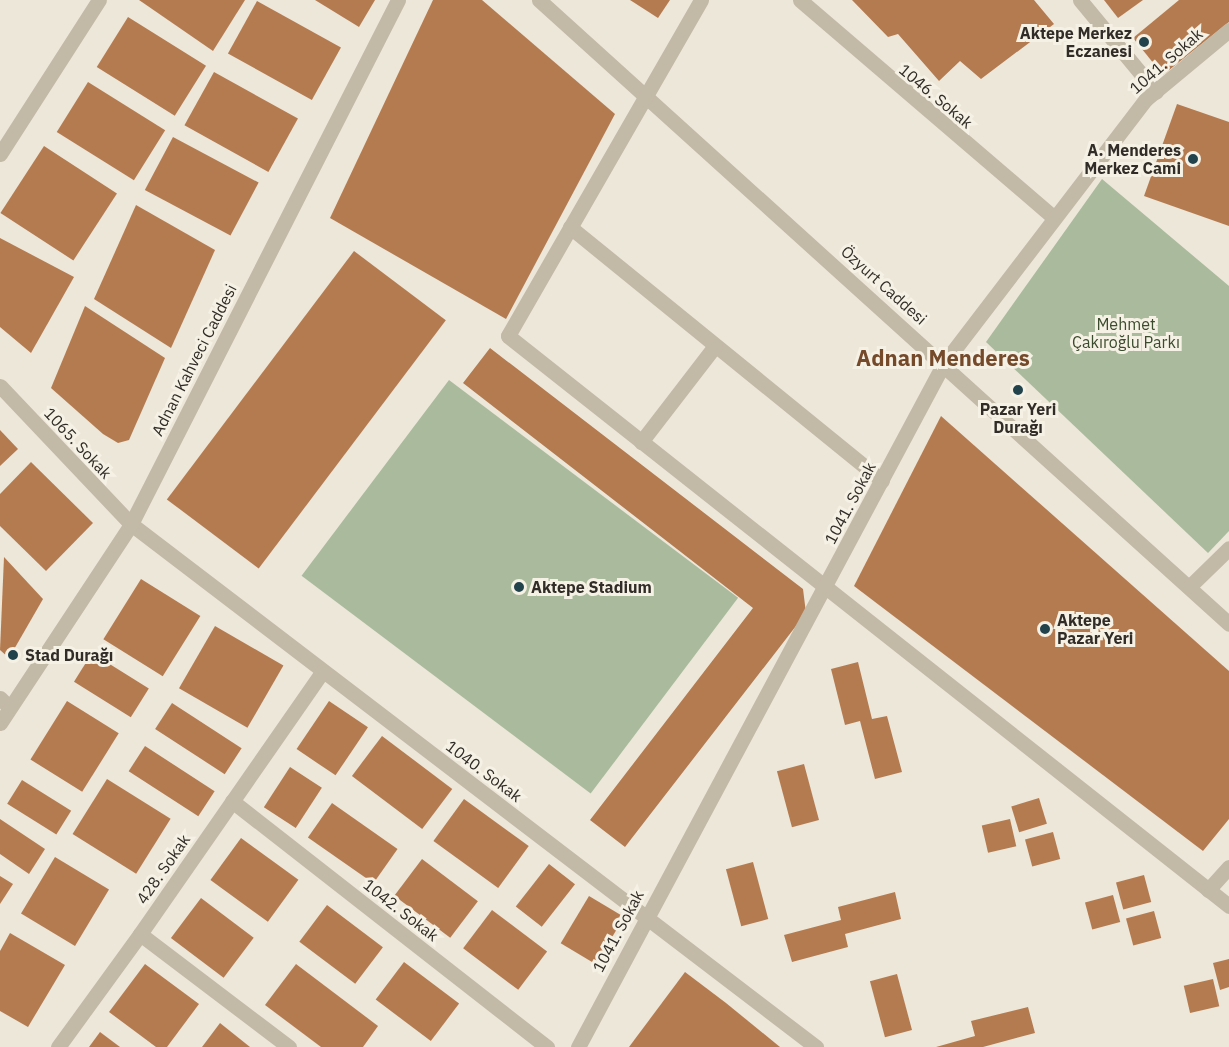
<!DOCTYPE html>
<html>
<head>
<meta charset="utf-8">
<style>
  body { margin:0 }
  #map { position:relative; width:1229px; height:1047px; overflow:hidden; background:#ede7da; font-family:"IBM Plex Sans",sans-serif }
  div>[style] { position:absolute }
  .green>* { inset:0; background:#aaba9c; transform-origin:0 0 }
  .building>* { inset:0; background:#b57b50; transform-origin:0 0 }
  .minor>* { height:15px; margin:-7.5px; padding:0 7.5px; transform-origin:7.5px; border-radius:7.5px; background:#c3b9a7 }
  .tertiary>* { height:15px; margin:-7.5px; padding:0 7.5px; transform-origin:7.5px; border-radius:7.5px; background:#c3b9a7 }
  .dots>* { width:16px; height:16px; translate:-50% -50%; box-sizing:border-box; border:3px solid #f6f1e5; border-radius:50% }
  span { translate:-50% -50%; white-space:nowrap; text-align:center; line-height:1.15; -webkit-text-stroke:6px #f6f1e5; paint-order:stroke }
  .poi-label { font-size:16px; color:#312c27; font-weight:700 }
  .right { translate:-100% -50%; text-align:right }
  .left { translate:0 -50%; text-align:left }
  .street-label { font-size:16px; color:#312c27 }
  .park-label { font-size:16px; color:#3b4c2e }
  .district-label { font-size:22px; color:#754a2b; font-weight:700 }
</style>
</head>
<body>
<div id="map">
  <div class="green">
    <div style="clip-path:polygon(1102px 179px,1229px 286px,1229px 531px,1208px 553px,986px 342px)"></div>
    <div style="left:449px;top:380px;width:362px;height:245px;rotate:37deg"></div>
  </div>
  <div class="building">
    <div style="clip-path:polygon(139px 0,245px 0,213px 51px)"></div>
    <div style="clip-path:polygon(315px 0,375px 0,359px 27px)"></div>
    <div style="clip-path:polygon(433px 0,482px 0,615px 114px,506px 319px,330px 218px)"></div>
    <div style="clip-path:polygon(630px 0,670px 0,658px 18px)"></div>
    <div style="clip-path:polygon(852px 0,1034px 0,1054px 24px,981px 79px,960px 61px,939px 81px,898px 34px,888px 37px)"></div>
    <div style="clip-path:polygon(1104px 0,1143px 0,1118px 18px)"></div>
    <div style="clip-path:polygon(1179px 0,1229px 0,1229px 22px,1163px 75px,1133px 38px)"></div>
    <div style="left:257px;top:1px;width:96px;height:60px;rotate:29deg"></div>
    <div style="left:128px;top:17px;width:92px;height:59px;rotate:32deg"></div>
    <div style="left:214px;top:72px;width:96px;height:61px;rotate:29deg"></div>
    <div style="left:88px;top:82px;width:91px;height:59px;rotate:32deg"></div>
    <div style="clip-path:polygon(1177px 104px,1229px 122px,1229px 226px,1144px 196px)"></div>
    <div style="left:173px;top:137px;width:97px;height:60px;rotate:28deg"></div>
    <div style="left:44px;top:146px;width:87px;height:80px;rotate:33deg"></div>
    <div style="clip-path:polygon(136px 205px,215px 250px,171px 348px,94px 299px)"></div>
    <div style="clip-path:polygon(0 238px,74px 277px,31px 353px,0 327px)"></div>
    <div style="left:354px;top:251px;width:115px;height:311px;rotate:37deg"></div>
    <div style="clip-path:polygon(85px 306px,165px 358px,129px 440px,118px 443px,103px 434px,51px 388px)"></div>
    <div style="clip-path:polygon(490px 348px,803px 589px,806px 613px,625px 847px,590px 820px,753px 608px,463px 383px)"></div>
    <div style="clip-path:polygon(941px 416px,1229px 671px,1229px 819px,1203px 851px,854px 586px)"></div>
    <div style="clip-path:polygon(0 430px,18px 449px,0 466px)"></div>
    <div style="clip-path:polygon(31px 462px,93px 523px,46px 571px,0 526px,0 494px)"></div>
    <div style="clip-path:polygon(4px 557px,43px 599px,9px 658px,0 650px)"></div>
    <div style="left:141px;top:579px;width:70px;height:71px;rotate:32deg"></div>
    <div style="left:215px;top:626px;width:79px;height:72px;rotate:30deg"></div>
    <div style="left:92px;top:653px;width:67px;height:34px;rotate:32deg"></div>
    <div style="clip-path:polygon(858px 662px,872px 719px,887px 716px,902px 772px,875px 779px,860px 721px,845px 725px,831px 669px)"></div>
    <div style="left:67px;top:701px;width:61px;height:69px;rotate:32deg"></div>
    <div style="left:329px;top:701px;width:47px;height:58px;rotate:34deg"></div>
    <div style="left:172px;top:703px;width:83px;height:31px;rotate:33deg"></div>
    <div style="left:382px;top:736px;width:88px;height:50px;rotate:37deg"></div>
    <div style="left:145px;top:746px;width:83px;height:30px;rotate:33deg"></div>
    <div style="left:804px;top:764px;width:58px;height:28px;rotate:75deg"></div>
    <div style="left:290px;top:767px;width:38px;height:48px;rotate:33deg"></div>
    <div style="left:107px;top:779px;width:75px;height:65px;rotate:32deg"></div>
    <div style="left:22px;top:780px;width:58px;height:28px;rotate:32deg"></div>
    <div style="left:1039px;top:798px;width:27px;height:29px;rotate:73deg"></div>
    <div style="left:464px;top:799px;width:80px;height:52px;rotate:36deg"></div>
    <div style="left:332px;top:803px;width:80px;height:42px;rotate:35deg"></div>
    <div style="clip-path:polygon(0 819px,45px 849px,29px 874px,0 854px)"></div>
    <div style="left:1010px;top:819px;width:28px;height:29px;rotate:77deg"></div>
    <div style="left:1053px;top:832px;width:28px;height:29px;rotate:75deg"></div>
    <div style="left:241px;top:838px;width:71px;height:52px;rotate:36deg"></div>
    <div style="left:55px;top:857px;width:63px;height:66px;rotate:31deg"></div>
    <div style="left:422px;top:859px;width:70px;height:46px;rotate:37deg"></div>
    <div style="left:753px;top:862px;width:59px;height:28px;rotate:75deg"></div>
    <div style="left:549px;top:864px;width:33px;height:54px;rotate:38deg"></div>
    <div style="left:1144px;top:875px;width:28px;height:29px;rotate:75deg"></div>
    <div style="clip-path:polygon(0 876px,13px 884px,0 904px)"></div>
    <div style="clip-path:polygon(895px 892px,901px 919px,845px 934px,848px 947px,792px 962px,784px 935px,841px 920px,838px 907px)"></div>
    <div style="left:1113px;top:895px;width:28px;height:29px;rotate:75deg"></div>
    <div style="left:589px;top:896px;width:41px;height:55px;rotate:31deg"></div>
    <div style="left:201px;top:898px;width:66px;height:50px;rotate:37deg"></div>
    <div style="left:327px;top:905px;width:70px;height:46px;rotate:37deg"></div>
    <div style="left:492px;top:910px;width:69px;height:48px;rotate:37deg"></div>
    <div style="left:1154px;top:911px;width:28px;height:29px;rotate:75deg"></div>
    <div style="clip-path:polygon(10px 933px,65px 965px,28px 1027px,0 1011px,0 951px)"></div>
    <div style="clip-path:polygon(1229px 959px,1229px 987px,1220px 990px,1213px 963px)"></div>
    <div style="left:404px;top:962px;width:69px;height:47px;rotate:37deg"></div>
    <div style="clip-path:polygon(145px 964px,199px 1004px,167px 1047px,156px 1047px,109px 1012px)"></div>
    <div style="clip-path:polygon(296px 964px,378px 1026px,363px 1047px,321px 1047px,265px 1005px)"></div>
    <div style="clip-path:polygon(685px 972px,726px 1003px,780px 1047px,629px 1047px)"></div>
    <div style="left:897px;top:974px;width:58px;height:28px;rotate:75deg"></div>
    <div style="left:1213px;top:979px;width:28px;height:30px;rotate:77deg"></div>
    <div style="clip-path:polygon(1028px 1007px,1035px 1033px,983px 1047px,936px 1047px,975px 1036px,971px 1021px)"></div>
    <div style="clip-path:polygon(220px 1023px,250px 1047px,202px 1047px)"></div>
    <div style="clip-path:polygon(100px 1032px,120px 1047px,89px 1047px)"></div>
  </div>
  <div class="minor">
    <div style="left:539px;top:0;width:930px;rotate:42.12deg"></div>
    <div style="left:701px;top:0;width:387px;rotate:119.9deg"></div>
    <div style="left:508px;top:336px;width:919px;rotate:38.33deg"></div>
    <div style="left:800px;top:0;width:333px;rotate:40.6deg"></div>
    <div style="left:1080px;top:0;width:119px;rotate:50.4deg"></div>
    <div style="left:0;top:154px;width:183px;rotate:-57.3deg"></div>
    <div style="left:570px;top:227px;width:402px;rotate:39.1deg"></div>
    <div style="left:0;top:386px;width:190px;rotate:46.5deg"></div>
    <div style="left:131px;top:524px;width:862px;rotate:37.36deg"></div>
    <div style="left:641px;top:442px;width:121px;rotate:-52.4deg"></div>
    <div style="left:1190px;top:586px;width:54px;rotate:-44.3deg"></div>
    <div style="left:0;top:698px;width:13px;rotate:45deg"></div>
    <div style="left:232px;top:801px;width:400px;rotate:38deg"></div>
    <div style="left:1208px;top:890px;width:31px;rotate:-48deg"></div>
    <div style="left:58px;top:1047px;width:140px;rotate:-54deg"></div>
    <div style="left:289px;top:1047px;width:187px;rotate:-142.8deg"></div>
    <div style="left:140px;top:934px;width:320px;rotate:-55.2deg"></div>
    <div style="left:578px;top:1047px;width:776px;rotate:-61.85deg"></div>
    <div style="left:944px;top:363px;width:332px;rotate:-52.6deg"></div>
    <div style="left:1146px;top:99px;width:108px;rotate:-39.7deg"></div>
  </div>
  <div class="tertiary">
    <div style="left:0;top:723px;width:238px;rotate:-56.6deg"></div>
    <div style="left:131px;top:524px;width:588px;rotate:-63deg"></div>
  </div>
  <div class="dots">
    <div style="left:1144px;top:42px;background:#22424c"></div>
    <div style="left:1193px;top:159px;background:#22424c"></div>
    <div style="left:1018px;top:390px;background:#22424c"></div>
    <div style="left:519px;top:587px;background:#22424c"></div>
    <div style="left:1045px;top:629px;background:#22424c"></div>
    <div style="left:13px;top:655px;background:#22424c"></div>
  </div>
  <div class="poi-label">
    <span class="right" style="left:1132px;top:42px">Aktepe Merkez<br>Eczanesi</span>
    <span class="right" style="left:1181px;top:159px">A. Menderes<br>Merkez Cami</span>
    <span style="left:1018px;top:418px">Pazar Yeri<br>Durağı</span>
    <span class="left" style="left:531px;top:587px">Aktepe Stadium</span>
    <span class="left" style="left:1057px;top:629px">Aktepe<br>Pazar Yeri</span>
    <span class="left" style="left:25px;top:655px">Stad Durağı</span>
  </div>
  <div class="street-label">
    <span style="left:1166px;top:61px;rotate:-41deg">1041. Sokak</span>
    <span style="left:936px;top:96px;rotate:40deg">1046. Sokak</span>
    <span style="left:884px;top:285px;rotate:42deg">Özyurt Caddesi</span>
    <span style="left:194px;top:360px;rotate:-63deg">Adnan Kahveci Caddesi</span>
    <span style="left:78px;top:443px;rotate:47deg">1065. Sokak</span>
    <span style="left:850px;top:503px;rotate:-62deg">1041. Sokak</span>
    <span style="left:484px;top:771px;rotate:37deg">1040. Sokak</span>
    <span style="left:163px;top:869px;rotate:-55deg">428. Sokak</span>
    <span style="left:401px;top:910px;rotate:38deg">1042. Sokak</span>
    <span style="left:618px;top:931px;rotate:-62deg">1041. Sokak</span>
  </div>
  <div class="park-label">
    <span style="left:1126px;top:333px">Mehmet<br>Çakıroğlu Parkı</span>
  </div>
  <div class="district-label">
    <span style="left:943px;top:358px">Adnan Menderes</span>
  </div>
</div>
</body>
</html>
